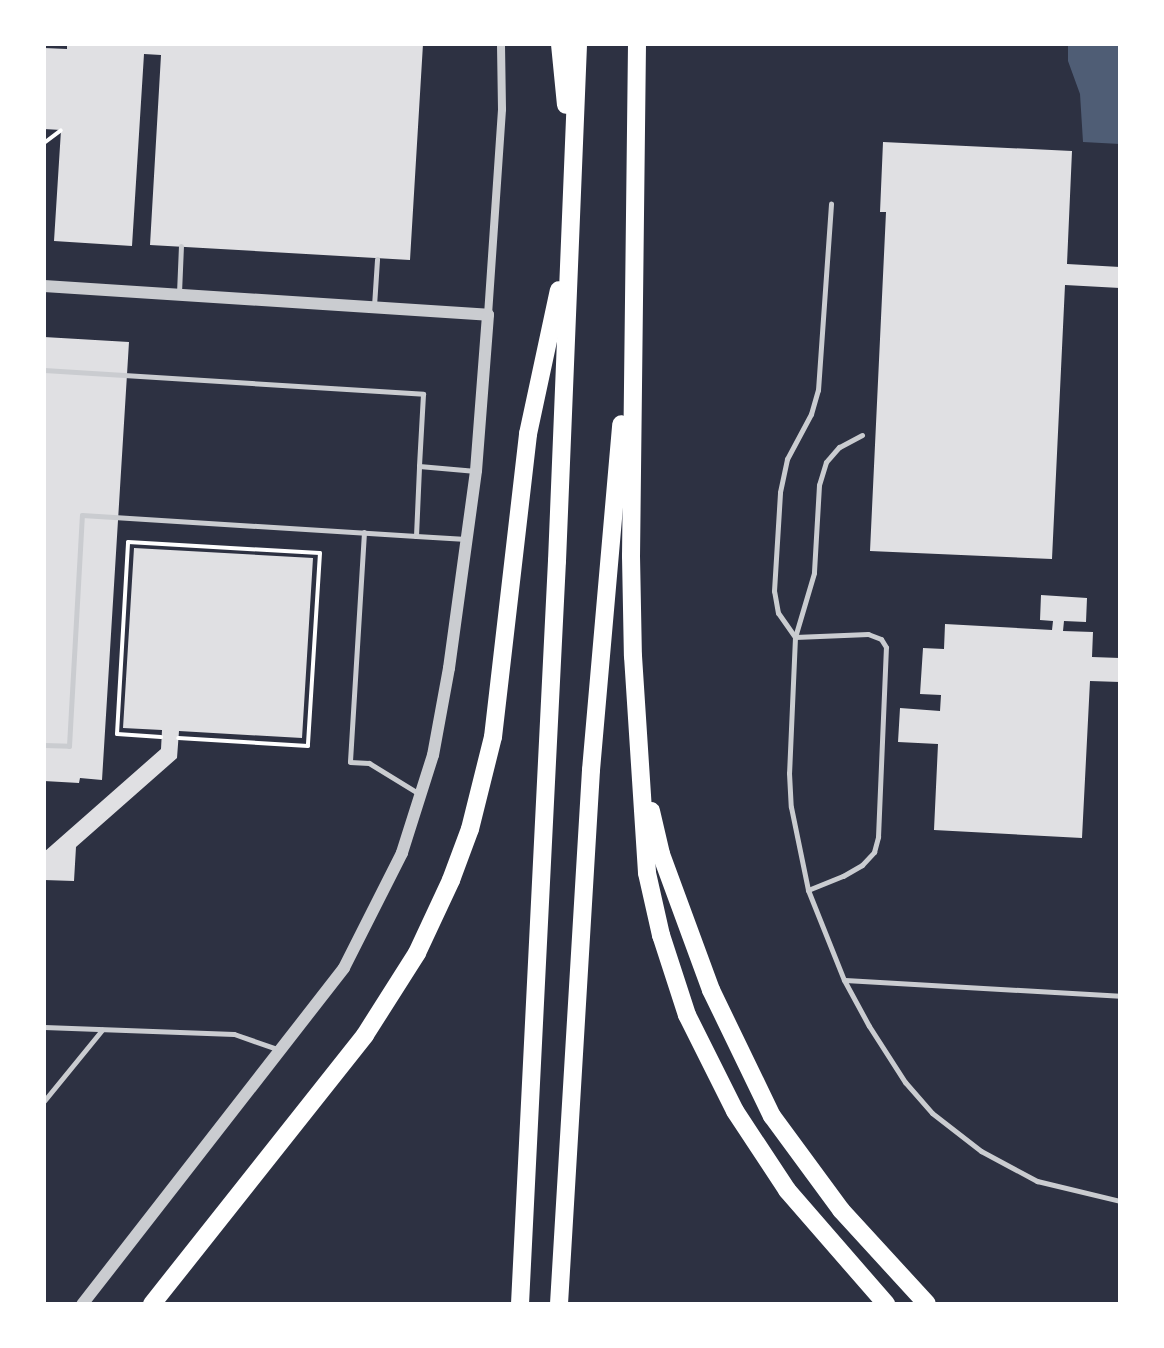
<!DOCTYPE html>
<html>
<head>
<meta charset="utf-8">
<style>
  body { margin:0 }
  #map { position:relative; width:1164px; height:1348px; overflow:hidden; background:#2d3142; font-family:Lora,serif }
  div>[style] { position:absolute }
  .water>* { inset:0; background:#4f5d75 }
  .building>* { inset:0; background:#e0e0e3 }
  .path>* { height:4px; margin:-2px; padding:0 2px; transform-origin:2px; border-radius:2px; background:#fff }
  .service>* { height:5px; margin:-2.5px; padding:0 2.5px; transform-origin:2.5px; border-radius:2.5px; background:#caccd0 }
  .minor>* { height:8px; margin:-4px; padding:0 4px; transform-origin:4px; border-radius:4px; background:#caccd0 }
  .tertiary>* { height:12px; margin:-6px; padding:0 6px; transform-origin:6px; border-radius:6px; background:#caccd0 }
  .motorway>* { height:18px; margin:-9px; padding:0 9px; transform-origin:9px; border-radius:9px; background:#fff }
  span { translate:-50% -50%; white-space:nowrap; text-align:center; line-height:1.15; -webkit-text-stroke:8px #fff; paint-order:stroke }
  .frame { position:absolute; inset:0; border:46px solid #fff; pointer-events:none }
</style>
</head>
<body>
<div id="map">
  <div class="water">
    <div style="clip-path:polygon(1068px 44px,1120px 44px,1120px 144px,1083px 142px,1080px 94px,1068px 61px)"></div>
  </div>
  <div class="building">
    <div style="clip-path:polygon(67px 44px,423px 44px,410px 260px,150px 245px,161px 55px,144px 54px,132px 246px,54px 241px,61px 130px,44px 129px,44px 48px,67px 49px)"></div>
    <div style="clip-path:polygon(883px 142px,1072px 151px,1067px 264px,1120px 267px,1120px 288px,1065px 285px,1052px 559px,870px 551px,886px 212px,880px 212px)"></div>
    <div style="clip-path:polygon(44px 337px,129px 342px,102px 780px,80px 778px,79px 783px,44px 781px)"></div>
    <div style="clip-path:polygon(134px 548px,313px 558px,302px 738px,179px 731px,177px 758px,76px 847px,74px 881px,44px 880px,44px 852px,161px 749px,162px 730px,123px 728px)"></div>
    <div style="clip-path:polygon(1041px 595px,1087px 598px,1086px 622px,1064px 621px,1063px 631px,1093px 632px,1092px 657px,1120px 658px,1120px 682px,1090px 681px,1082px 838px,934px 830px,938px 744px,898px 742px,900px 708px,940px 711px,941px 695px,920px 694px,923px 648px,944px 649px,945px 624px,1052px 630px,1053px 621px,1040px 620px)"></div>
  </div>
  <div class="path">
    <div style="left:44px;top:143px;width:21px;rotate:-37deg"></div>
    <div style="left:161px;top:737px;width:44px;rotate:-176.1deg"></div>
    <div style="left:117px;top:734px;width:192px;rotate:-86.7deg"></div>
    <div style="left:128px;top:542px;width:192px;rotate:3.3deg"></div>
    <div style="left:320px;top:553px;width:193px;rotate:93.6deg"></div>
    <div style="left:308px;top:746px;width:130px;rotate:-176.5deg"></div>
  </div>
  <div class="service">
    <div style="left:179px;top:293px;width:47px;rotate:-87.6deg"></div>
    <div style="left:374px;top:306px;width:47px;rotate:-86.3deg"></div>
    <div style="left:44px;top:370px;width:380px;rotate:3.6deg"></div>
    <div style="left:423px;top:394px;width:72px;rotate:93.2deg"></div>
    <div style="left:862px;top:435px;width:26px;rotate:152deg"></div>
    <div style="left:839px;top:447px;width:20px;rotate:131deg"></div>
    <div style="left:826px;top:462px;width:24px;rotate:107deg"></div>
    <div style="left:819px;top:485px;width:88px;rotate:93.3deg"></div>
    <div style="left:814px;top:573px;width:67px;rotate:106.5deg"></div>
    <div style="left:795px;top:637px;width:136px;rotate:92.5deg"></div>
    <div style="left:789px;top:773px;width:34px;rotate:87deg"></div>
    <div style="left:791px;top:807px;width:85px;rotate:78.4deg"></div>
    <div style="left:808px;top:890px;width:97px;rotate:68.2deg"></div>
    <div style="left:844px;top:980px;width:52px;rotate:61.5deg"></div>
    <div style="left:869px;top:1026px;width:67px;rotate:57.3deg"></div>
    <div style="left:905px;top:1082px;width:41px;rotate:48.9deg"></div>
    <div style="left:932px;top:1113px;width:62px;rotate:37.8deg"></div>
    <div style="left:981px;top:1151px;width:64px;rotate:28.2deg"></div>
    <div style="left:1037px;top:1181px;width:85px;rotate:13.5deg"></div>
    <div style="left:364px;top:532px;width:230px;rotate:93.5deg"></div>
    <div style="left:350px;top:762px;width:19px;rotate:3deg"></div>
    <div style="left:369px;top:763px;width:57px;rotate:31.5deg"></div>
    <div style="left:466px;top:539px;width:50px;rotate:-176.6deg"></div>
    <div style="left:416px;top:536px;width:70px;rotate:-87.5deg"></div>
    <div style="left:419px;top:466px;width:57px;rotate:5deg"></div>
    <div style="left:44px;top:745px;width:25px;rotate:2deg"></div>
    <div style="left:69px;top:746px;width:231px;rotate:-86.8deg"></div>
    <div style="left:82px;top:515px;width:335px;rotate:3.6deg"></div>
    <div style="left:808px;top:890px;width:38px;rotate:-22deg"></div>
    <div style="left:843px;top:876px;width:22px;rotate:-30deg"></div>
    <div style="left:862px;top:865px;width:18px;rotate:-47deg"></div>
    <div style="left:874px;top:852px;width:16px;rotate:-75deg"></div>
    <div style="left:878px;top:837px;width:190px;rotate:-87.6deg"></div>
    <div style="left:886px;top:647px;width:9px;rotate:-122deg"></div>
    <div style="left:881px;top:639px;width:14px;rotate:-159deg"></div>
    <div style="left:868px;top:634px;width:73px;rotate:177.6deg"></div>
    <div style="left:795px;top:637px;width:29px;rotate:-125deg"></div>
    <div style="left:778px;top:613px;width:22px;rotate:-100deg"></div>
    <div style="left:774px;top:591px;width:99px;rotate:-86.5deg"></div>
    <div style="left:780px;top:492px;width:34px;rotate:-78deg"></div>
    <div style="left:787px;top:459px;width:51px;rotate:-61.9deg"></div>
    <div style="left:811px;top:414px;width:25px;rotate:-74deg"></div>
    <div style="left:818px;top:390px;width:187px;rotate:-86deg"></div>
    <div style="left:845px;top:980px;width:275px;rotate:3.3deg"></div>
    <div style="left:44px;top:1027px;width:190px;rotate:2.1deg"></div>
    <div style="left:234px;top:1034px;width:46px;rotate:19.2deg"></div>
    <div style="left:44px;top:1101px;width:92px;rotate:-50.8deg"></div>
  </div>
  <div class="minor">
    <div style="left:488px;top:315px;width:206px;rotate:-86.1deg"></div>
    <div style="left:502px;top:109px;width:65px;rotate:-90.9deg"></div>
  </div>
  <div class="tertiary">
    <div style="left:44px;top:286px;width:445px;rotate:3.7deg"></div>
    <div style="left:488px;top:315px;width:156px;rotate:94.4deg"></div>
    <div style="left:476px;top:471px;width:199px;rotate:97.8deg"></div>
    <div style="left:449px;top:668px;width:88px;rotate:100.4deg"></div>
    <div style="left:433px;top:755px;width:103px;rotate:107.6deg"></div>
    <div style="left:402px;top:853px;width:129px;rotate:116.8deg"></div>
    <div style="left:344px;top:968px;width:426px;rotate:127.9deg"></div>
  </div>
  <div class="motorway">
    <div style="left:560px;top:44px;width:61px;rotate:84.4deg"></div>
    <div style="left:637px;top:44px;width:512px;rotate:90.67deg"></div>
    <div style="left:631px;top:556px;width:100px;rotate:88.9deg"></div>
    <div style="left:633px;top:656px;width:217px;rotate:86.3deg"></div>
    <div style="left:647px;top:873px;width:64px;rotate:77.3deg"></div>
    <div style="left:661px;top:935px;width:84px;rotate:72deg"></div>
    <div style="left:687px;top:1015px;width:107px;rotate:63.4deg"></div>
    <div style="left:735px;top:1111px;width:95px;rotate:56.6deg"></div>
    <div style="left:787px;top:1190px;width:151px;rotate:49deg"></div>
    <div style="left:651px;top:811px;width:44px;rotate:76.9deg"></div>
    <div style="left:661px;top:854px;width:145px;rotate:69.8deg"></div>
    <div style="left:711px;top:990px;width:140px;rotate:64.2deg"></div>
    <div style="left:772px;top:1116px;width:117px;rotate:53.7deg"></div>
    <div style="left:841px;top:1210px;width:127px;rotate:47.5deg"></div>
    <div style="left:152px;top:1304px;width:343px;rotate:-51.6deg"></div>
    <div style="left:365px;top:1035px;width:97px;rotate:-57.6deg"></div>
    <div style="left:417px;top:953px;width:81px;rotate:-65deg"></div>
    <div style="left:451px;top:880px;width:54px;rotate:-69.6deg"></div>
    <div style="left:470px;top:829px;width:95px;rotate:-76deg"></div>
    <div style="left:493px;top:737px;width:305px;rotate:-83.4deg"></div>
    <div style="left:528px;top:434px;width:147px;rotate:-77.9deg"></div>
    <div style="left:520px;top:1304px;width:744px;rotate:-87.15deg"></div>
    <div style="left:557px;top:561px;width:517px;rotate:-87.67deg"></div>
    <div style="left:559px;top:1304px;width:535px;rotate:-86.57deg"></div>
    <div style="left:591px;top:770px;width:347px;rotate:-85deg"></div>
  </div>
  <div class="frame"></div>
</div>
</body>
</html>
